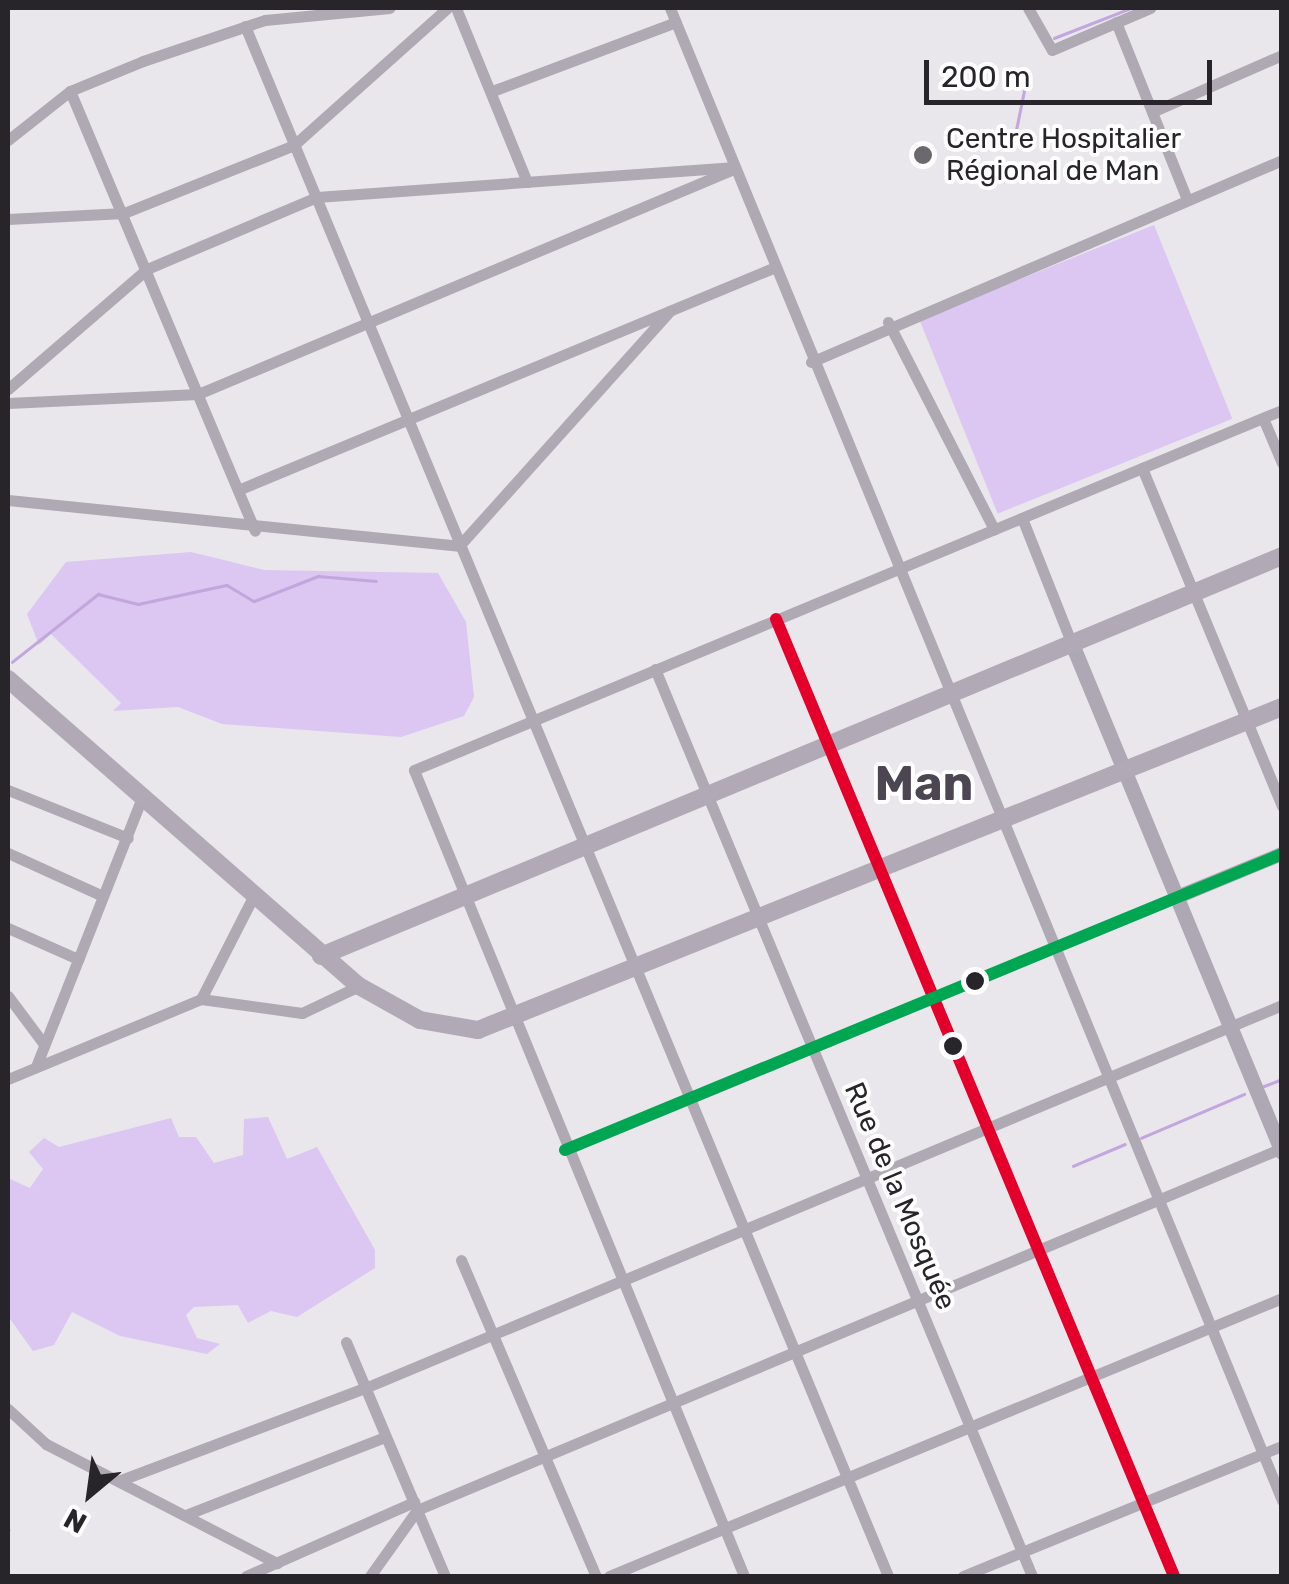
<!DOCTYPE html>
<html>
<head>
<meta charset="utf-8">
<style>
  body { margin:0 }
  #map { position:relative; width:1289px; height:1584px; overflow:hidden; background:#e9e6ec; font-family:Rubik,sans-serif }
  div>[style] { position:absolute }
  .green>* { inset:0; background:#dcc6f2; transform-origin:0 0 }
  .stream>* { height:2.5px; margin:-1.25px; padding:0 1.25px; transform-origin:1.25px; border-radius:1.25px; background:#c2a6dd }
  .minor>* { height:11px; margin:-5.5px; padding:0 5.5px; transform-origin:5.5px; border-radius:5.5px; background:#aea9b3 }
  .tertiary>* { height:14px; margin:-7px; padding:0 7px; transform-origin:7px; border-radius:7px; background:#aea9b3 }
  .secondary>* { height:15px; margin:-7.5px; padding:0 7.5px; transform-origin:7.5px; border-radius:7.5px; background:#ada8b3 }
  .primary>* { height:18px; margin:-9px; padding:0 9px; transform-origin:9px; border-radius:9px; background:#b1aab6 }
  .bus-1>* { height:12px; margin:-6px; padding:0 6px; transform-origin:6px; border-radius:6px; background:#e4002b }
  .bus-2>* { height:12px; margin:-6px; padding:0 6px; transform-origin:6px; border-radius:6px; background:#00a651 }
  .dots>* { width:28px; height:28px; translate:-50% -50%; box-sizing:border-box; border:5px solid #fff; border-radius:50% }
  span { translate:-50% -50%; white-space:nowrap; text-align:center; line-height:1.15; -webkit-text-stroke:8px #fff; paint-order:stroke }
  .poi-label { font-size:28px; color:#27242a }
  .left { translate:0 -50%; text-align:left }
  .street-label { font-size:28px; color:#27242a }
  .town-label { font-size:48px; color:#4c4653; font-weight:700 }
  .frame { position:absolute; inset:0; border:10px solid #27242a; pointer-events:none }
  .north { position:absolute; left:40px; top:1444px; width:100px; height:100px; -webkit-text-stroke:8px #fff; paint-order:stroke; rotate:209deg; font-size:28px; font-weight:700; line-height:40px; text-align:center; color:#27242a }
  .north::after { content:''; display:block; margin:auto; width:35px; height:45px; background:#27242a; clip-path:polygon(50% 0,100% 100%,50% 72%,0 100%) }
  .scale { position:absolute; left:924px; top:60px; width:288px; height:45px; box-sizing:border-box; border:5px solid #27242a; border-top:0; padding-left:12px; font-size:30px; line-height:35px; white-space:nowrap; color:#27242a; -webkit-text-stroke:8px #fff; paint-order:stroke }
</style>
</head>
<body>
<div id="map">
  <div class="green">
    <div style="left:1154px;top:225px;width:209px;height:253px;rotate:68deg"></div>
    <div style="clip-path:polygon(191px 552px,264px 570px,438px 573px,466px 622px,474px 697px,464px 716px,401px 737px,222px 724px,178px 707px,113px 711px,121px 703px,51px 634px,39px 645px,27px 614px,66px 562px)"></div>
    <div style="clip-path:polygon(268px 1117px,287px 1159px,317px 1147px,375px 1250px,375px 1268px,297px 1317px,271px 1311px,248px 1323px,238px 1305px,194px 1307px,186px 1315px,197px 1338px,220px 1344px,207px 1354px,120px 1336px,72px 1312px,54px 1345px,33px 1351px,8px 1316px,8px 1178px,30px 1188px,43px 1169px,29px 1152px,44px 1138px,59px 1147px,171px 1118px,179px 1137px,196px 1137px,214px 1163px,243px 1155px,244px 1119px)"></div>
  </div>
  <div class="stream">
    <div style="left:1054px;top:38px;width:83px;rotate:-21.3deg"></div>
    <div style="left:1014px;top:140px;width:65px;rotate:-78.5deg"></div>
    <div style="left:12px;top:662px;width:110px;rotate:-38.3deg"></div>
    <div style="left:98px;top:594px;width:41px;rotate:14deg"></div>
    <div style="left:138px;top:604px;width:91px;rotate:-12.1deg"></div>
    <div style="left:227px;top:585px;width:31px;rotate:31deg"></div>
    <div style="left:254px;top:601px;width:69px;rotate:-21.3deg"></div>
    <div style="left:318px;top:576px;width:58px;rotate:4.9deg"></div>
    <div style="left:1264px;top:1086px;width:19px;rotate:-21deg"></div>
    <div style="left:1141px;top:1138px;width:112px;rotate:-23.1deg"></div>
    <div style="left:1073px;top:1166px;width:56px;rotate:-22.9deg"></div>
    <div style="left:8px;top:1529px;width:1px;rotate:45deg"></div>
  </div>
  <div class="minor">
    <div style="left:456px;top:8px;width:188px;rotate:67.8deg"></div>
    <div style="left:670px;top:8px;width:1613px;rotate:67.7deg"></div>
    <div style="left:1028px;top:8px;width:48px;rotate:60.3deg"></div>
    <div style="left:1052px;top:50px;width:107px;rotate:-23.2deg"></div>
    <div style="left:1116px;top:22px;width:188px;rotate:68.2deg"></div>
    <div style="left:245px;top:26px;width:1678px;rotate:67.47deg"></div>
    <div style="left:495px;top:90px;width:193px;rotate:-20.6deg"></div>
    <div style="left:70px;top:91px;width:477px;rotate:67.2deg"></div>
    <div style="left:1152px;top:112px;width:142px;rotate:-23.7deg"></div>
    <div style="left:8px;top:140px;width:79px;rotate:-38.3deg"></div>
    <div style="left:70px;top:91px;width:79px;rotate:-22.3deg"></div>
    <div style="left:143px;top:61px;width:129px;rotate:-18.6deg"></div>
    <div style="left:265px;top:20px;width:125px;rotate:-5.5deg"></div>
    <div style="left:8px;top:219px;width:116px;rotate:-3deg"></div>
    <div style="left:124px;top:213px;width:183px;rotate:-21.8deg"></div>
    <div style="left:294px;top:145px;width:205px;rotate:-41.8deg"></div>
    <div style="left:888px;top:322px;width:233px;rotate:62.9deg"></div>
    <div style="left:811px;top:362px;width:512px;rotate:-23.21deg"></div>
    <div style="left:8px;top:389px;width:184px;rotate:-40.8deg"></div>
    <div style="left:147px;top:269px;width:185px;rotate:-23deg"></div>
    <div style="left:317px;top:197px;width:416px;rotate:-4.1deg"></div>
    <div style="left:8px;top:403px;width:190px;rotate:-2.7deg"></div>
    <div style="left:198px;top:394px;width:576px;rotate:-22.78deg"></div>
    <div style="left:1263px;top:418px;width:49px;rotate:67.1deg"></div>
    <div style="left:1142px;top:468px;width:366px;rotate:67.5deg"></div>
    <div style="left:238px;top:490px;width:579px;rotate:-22.54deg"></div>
    <div style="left:8px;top:500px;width:453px;rotate:5.8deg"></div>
    <div style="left:459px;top:546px;width:316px;rotate:-48.1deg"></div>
    <div style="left:1022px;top:518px;width:136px;rotate:68.4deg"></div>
    <div style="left:776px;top:619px;width:1036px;rotate:67.42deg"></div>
    <div style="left:655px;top:669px;width:982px;rotate:67.43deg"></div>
    <div style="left:8px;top:790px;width:129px;rotate:21.8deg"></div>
    <div style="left:8px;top:853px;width:104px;rotate:24.4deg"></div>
    <div style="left:8px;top:928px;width:77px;rotate:23.9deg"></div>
    <div style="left:8px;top:996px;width:59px;rotate:53.3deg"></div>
    <div style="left:201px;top:999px;width:102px;rotate:7.9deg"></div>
    <div style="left:302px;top:1013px;width:63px;rotate:-25.3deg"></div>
    <div style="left:37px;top:1064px;width:284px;rotate:-68.5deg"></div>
    <div style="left:8px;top:1079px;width:209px;rotate:-22.5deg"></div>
    <div style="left:201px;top:999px;width:112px;rotate:-63deg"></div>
    <div style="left:565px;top:1150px;width:660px;rotate:-22.45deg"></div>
    <div style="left:461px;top:1260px;width:344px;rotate:66.9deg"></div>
    <div style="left:346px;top:1342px;width:254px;rotate:67.1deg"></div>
    <div style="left:8px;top:1409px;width:52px;rotate:42.6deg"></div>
    <div style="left:46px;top:1444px;width:260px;rotate:27.3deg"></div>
    <div style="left:121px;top:1480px;width:261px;rotate:-20.7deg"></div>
    <div style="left:365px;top:1388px;width:994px;rotate:-22.67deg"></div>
    <div style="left:188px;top:1514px;width:211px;rotate:-21.4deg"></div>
    <div style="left:246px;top:1576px;width:184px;rotate:-23.8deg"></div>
    <div style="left:370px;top:1576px;width:81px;rotate:-54.5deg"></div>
    <div style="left:417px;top:1510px;width:938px;rotate:-22.71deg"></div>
    <div style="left:609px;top:1576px;width:728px;rotate:-22.44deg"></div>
    <div style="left:744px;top:1576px;width:871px;rotate:-112.27deg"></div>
    <div style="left:414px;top:770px;width:940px;rotate:-22.53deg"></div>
    <div style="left:963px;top:1576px;width:344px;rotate:-22.2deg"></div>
  </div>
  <div class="tertiary">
    <div style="left:1175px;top:898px;width:116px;rotate:-22.4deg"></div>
  </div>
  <div class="secondary">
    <div style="left:1072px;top:644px;width:550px;rotate:67.54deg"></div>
  </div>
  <div class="primary">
    <div style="left:8px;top:679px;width:466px;rotate:41.2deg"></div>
    <div style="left:359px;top:986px;width:70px;rotate:29.1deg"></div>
    <div style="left:420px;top:1020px;width:59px;rotate:9.8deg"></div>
    <div style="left:478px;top:1030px;width:866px;rotate:-21.89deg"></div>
    <div style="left:321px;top:956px;width:1041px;rotate:-22.6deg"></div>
  </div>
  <div class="bus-1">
    <div style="left:776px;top:619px;width:1036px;rotate:67.42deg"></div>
  </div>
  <div class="bus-2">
    <div style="left:565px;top:1150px;width:776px;rotate:-22.43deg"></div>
  </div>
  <div class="dots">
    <div style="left:923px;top:155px;background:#6b686e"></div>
    <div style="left:975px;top:981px;background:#27242a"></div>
    <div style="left:953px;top:1046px;background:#27242a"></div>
  </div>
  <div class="poi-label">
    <span class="left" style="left:946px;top:155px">Centre Hospitalier<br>Régional de Man</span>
  </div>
  <div class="street-label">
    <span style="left:900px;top:1196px;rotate:67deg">Rue de la Mosquée</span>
  </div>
  <div class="town-label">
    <span style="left:924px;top:784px">Man</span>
  </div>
  <div class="frame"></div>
  <div class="north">N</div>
  <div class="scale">200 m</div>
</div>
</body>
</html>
